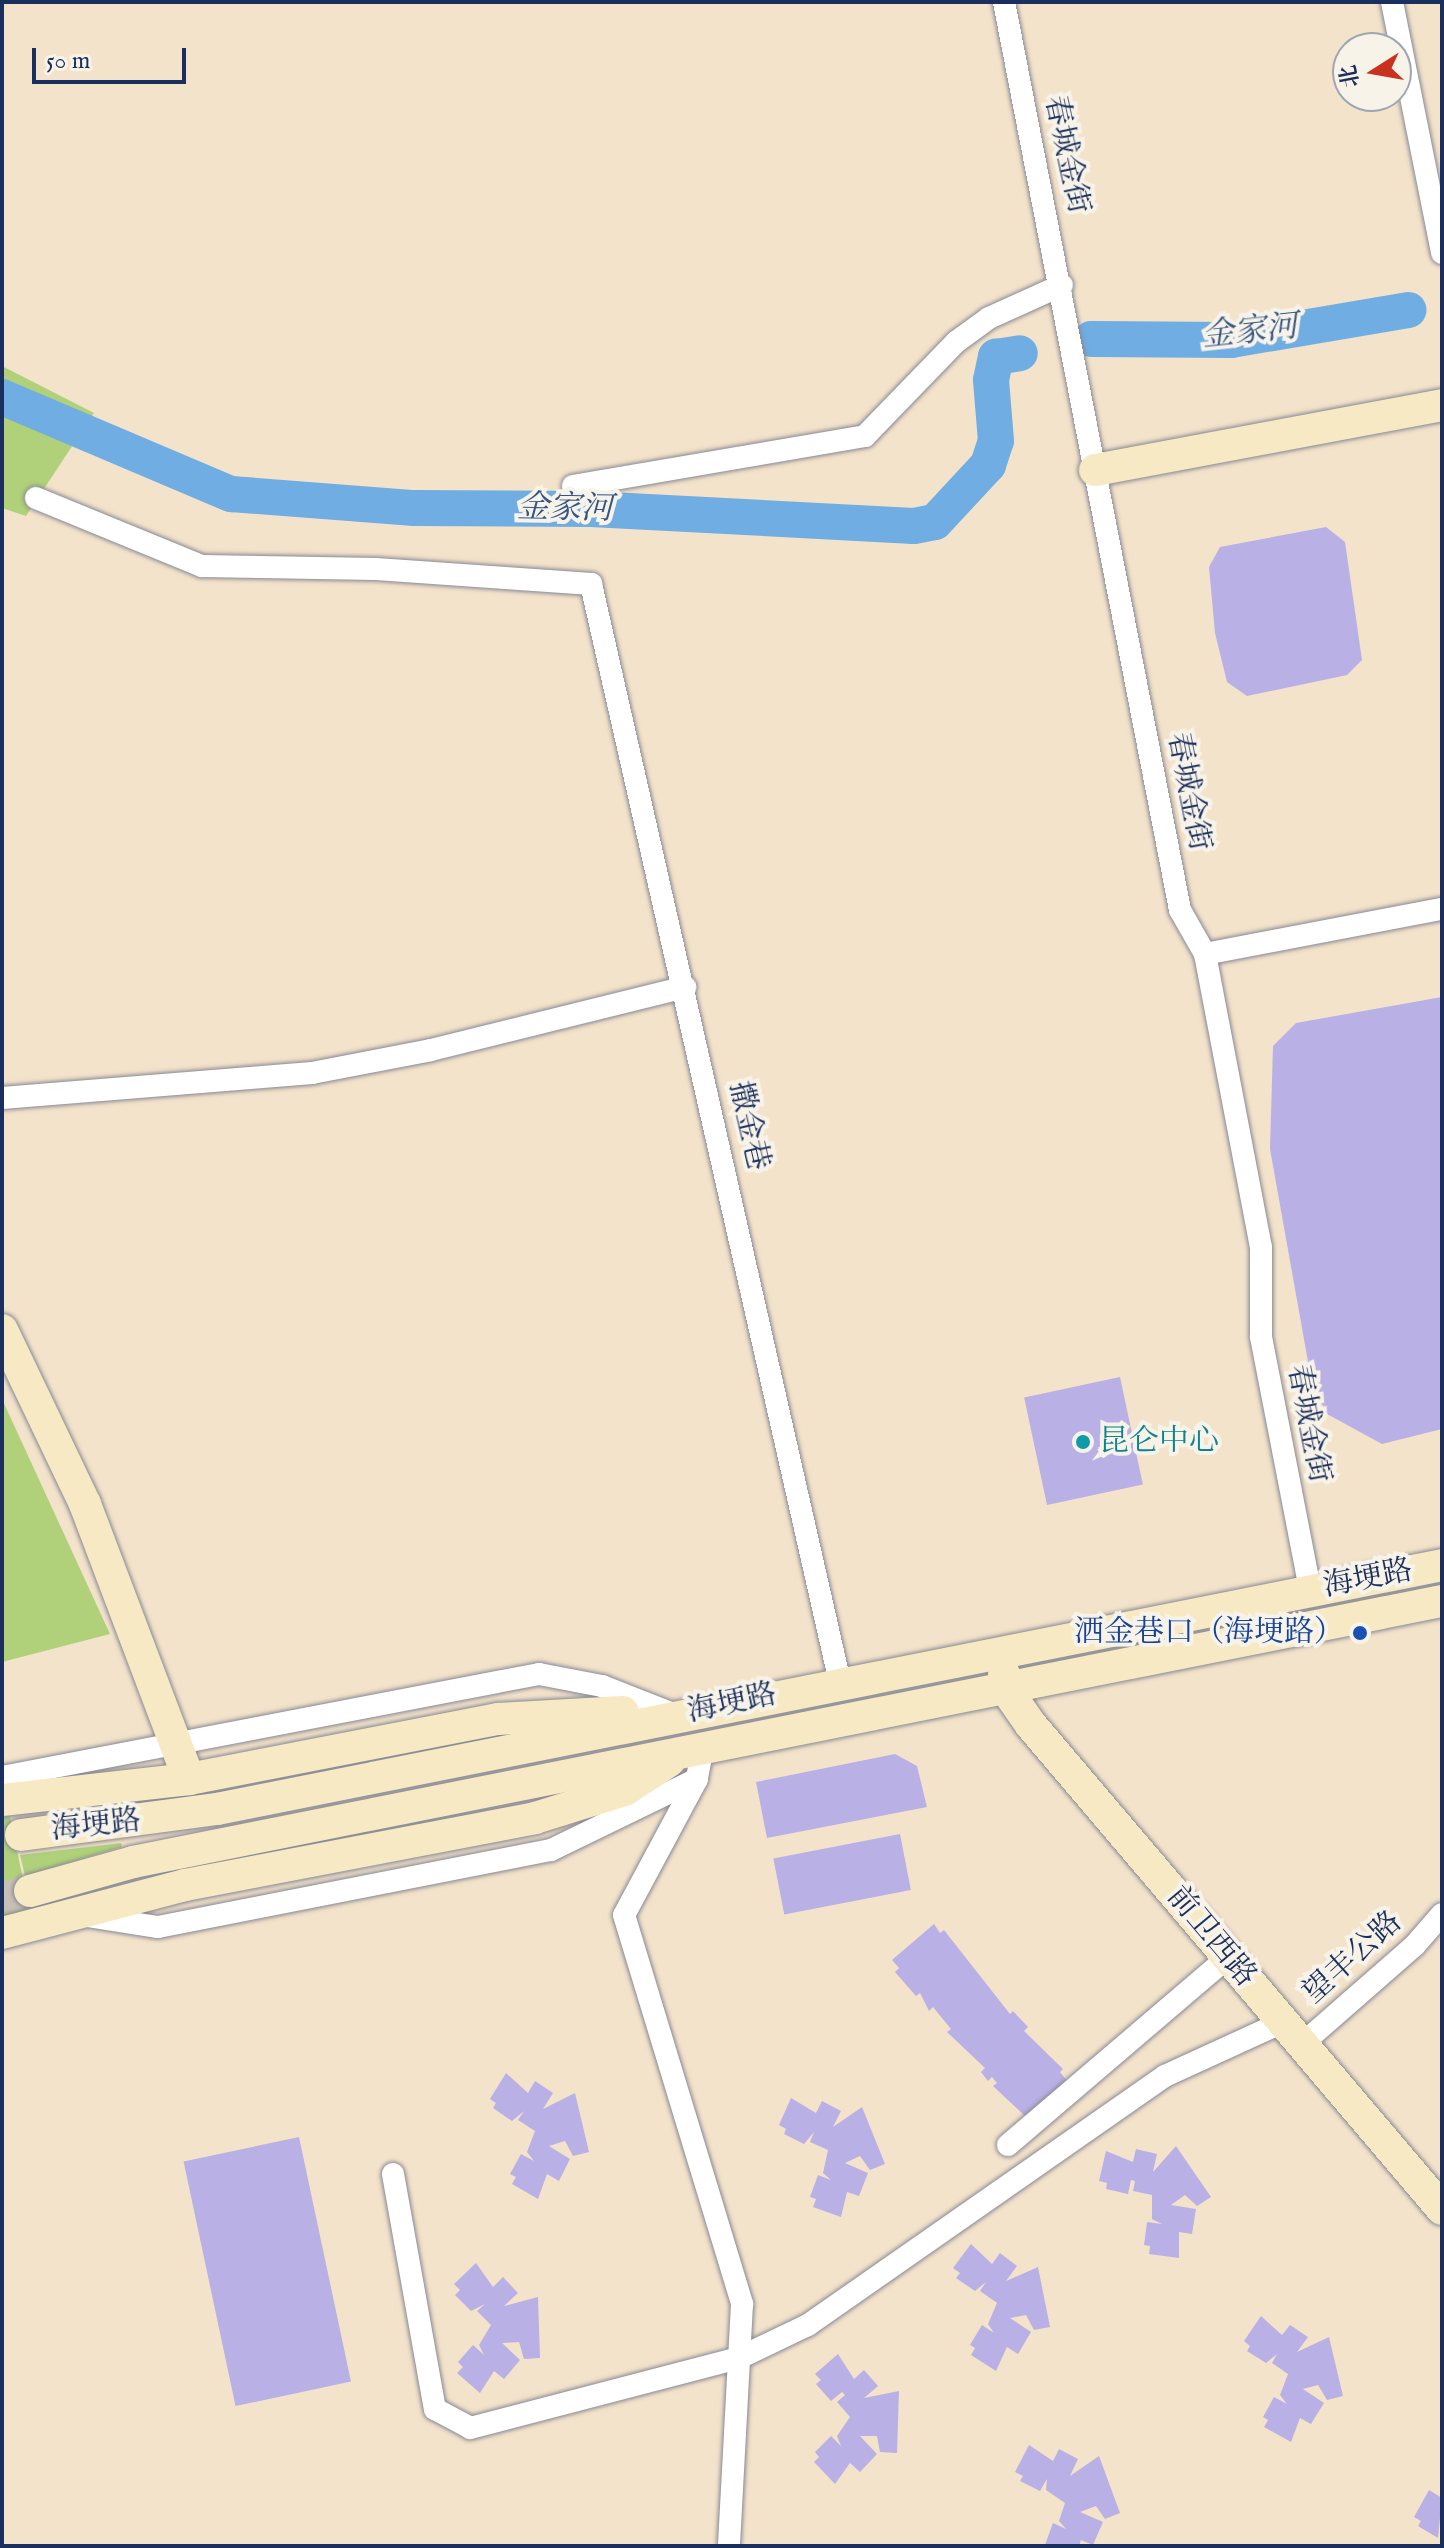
<!DOCTYPE html>
<html>
<head>
<meta charset="utf-8">
<style>
  body { margin:0 }
  #map { position:relative; width:1444px; height:2548px; overflow:hidden; background:#f4e3cb; font-family:"IM FELL English","Noto Serif SC",serif }
  div>[style] { position:absolute }
  .green>* { inset:0; background:#b0d17a }
  .river>* { height:36px; margin:-18px; padding:0 18px; transform-origin:18px; border-radius:18px; background:#6fade2 }
  .building>* { inset:0; background:#b9b0e5; transform-origin:0 0 }
  .secondary-tunnel>* { height:32px; margin-top:-16px; transform-origin:0; background:repeating-linear-gradient(90deg,#c9bfb5 0 32px,transparent 0 48px) }
  .roads { filter:drop-shadow(0 0 2px #888994) drop-shadow(0 0 2px #888994) }
  .street>* { height:22px; margin:-11px; padding:0 11px; transform-origin:11px; border-radius:11px; background:#fff }
  .secondary>* { height:32px; margin:-16px; padding:0 16px; transform-origin:16px; border-radius:16px; background:#f7e9c3 }
  .dots>* { width:22px; height:22px; translate:-50% -50%; box-sizing:border-box; border:4px solid #f7f3e8; border-radius:50% }
  span { translate:-50% -50%; white-space:nowrap; text-align:center; line-height:1.15; -webkit-text-stroke:8px #f7f3e8; paint-order:stroke }
  .street-label { font-size:30px; color:#1b2f5e }
  .culture-label { font-size:30px; color:#0d838f }
  .left { translate:0 -50%; text-align:left }
  .transit-label { font-size:30px; color:#164399 }
  .right { translate:-100% -50%; text-align:right }
  .water-label { font-size:32px; color:#345586; font-style:italic }
  .frame { position:absolute; inset:0; border:4px solid #1b2f5e; pointer-events:none }
  .north { position:absolute; left:1332px; top:32px; width:80px; height:80px; box-sizing:border-box; background:#f7f3e8; border:2px solid #9fa5b1; border-radius:50%; rotate:259deg; font-size:22px; font-weight:700; line-height:32px; text-align:center; color:#1b2f5e }
  .north::after { content:''; display:block; margin:auto; width:28px; height:36px; background:#c8321e; clip-path:polygon(50% 0,100% 100%,50% 72%,0 100%) }
  .scale { position:absolute; left:32px; top:48px; width:154px; height:36px; box-sizing:border-box; border:4px solid #1b2f5e; border-top:0; padding-left:10px; font-size:24px; line-height:28px; white-space:nowrap; color:#1b2f5e; -webkit-text-stroke:6px #f7f3e8; paint-order:stroke }
</style>
</head>
<body>
<div id="map">
  <div class="green">
    <div style="clip-path:polygon(2px 366px,94px 413px,26px 516px,2px 508px)"></div>
    <div style="clip-path:polygon(2px 1399px,110px 1634px,2px 1662px)"></div>
    <div style="clip-path:polygon(10px 1816px,31px 1918px,2px 1925px,2px 1817px)"></div>
    <div style="clip-path:polygon(121px 1843px,122px 1847px,25px 1876px,20px 1855px)"></div>
  </div>
  <div class="river">
    <div style="left:1091px;top:339px;width:140px;rotate:0.4deg"></div>
    <div style="left:1231px;top:340px;width:180px;rotate:-9.6deg"></div>
    <div style="left:2px;top:397px;width:249px;rotate:23deg"></div>
    <div style="left:231px;top:494px;width:184px;rotate:4.4deg"></div>
    <div style="left:414px;top:508px;width:177px;rotate:0.3deg"></div>
    <div style="left:591px;top:509px;width:323px;rotate:3deg"></div>
    <div style="left:914px;top:526px;width:21px;rotate:-11deg"></div>
    <div style="left:935px;top:522px;width:78px;rotate:-47.1deg"></div>
    <div style="left:988px;top:465px;width:25px;rotate:-72deg"></div>
    <div style="left:996px;top:441px;width:61px;rotate:-94.7deg"></div>
    <div style="left:991px;top:380px;width:24px;rotate:-78deg"></div>
    <div style="left:996px;top:357px;width:24px;rotate:-9deg"></div>
  </div>
  <div class="building">
    <div style="clip-path:polygon(1326px 527px,1345px 542px,1362px 660px,1347px 675px,1247px 696px,1227px 682px,1215px 633px,1209px 567px,1220px 547px)"></div>
    <div style="clip-path:polygon(1442px 997px,1442px 1429px,1382px 1444px,1327px 1414px,1312px 1384px,1270px 1149px,1273px 1046px,1296px 1023px)"></div>
    <div style="left:1120px;top:1377px;width:110px;height:98px;rotate:78deg"></div>
    <div style="clip-path:polygon(895px 1754px,917px 1766px,927px 1807px,767px 1838px,756px 1782px)"></div>
    <div style="left:900px;top:1834px;width:57px;height:129px;rotate:79deg"></div>
    <div style="clip-path:polygon(934px 1924px,940px 1933px,944px 1930px,1010px 2014px,1013px 2011px,1028px 2027px,1024px 2031px,1063px 2069px,1060px 2072px,1067px 2081px,1026px 2117px,993px 2086px,997px 2083px,992px 2077px,988px 2081px,981px 2072px,985px 2068px,947px 2032px,951px 2029px,933px 2007px,929px 2011px,920px 1993px,916px 1996px,895px 1972px,899px 1968px,892px 1960px)"></div>
    <div style="clip-path:polygon(506px 2073px,528px 2093px,535px 2081px,553px 2093px,543px 2109px,575px 2093px,589px 2152px,573px 2156px,565px 2141px,549px 2146px,570px 2159px,559px 2181px,547px 2174px,538px 2199px,512px 2184px,516px 2177px,510px 2174px,521px 2154px,534px 2161px,527px 2152px,535px 2131px,518px 2120px,524px 2111px,512px 2121px,493px 2108px,496px 2103px,490px 2099px)"></div>
    <div style="clip-path:polygon(791px 2098px,816px 2113px,822px 2101px,841px 2111px,833px 2127px,862px 2107px,885px 2164px,870px 2170px,860px 2156px,845px 2163px,868px 2173px,859px 2196px,847px 2192px,841px 2217px,813px 2207px,816px 2199px,810px 2197px,818px 2175px,831px 2180px,823px 2173px,828px 2150px,810px 2142px,814px 2132px,804px 2144px,784px 2134px,786px 2129px,779px 2125px)"></div>
    <div style="left:299px;top:2137px;width:250px;height:118px;rotate:78deg"></div>
    <div style="clip-path:polygon(1176px 2146px,1211px 2197px,1197px 2206px,1185px 2195px,1171px 2205px,1196px 2209px,1192px 2234px,1179px 2232px,1179px 2258px,1149px 2254px,1150px 2246px,1144px 2245px,1147px 2222px,1162px 2224px,1152px 2219px,1152px 2195px,1133px 2191px,1135px 2181px,1131px 2180px,1128px 2194px,1106px 2189px,1107px 2183px,1099px 2181px,1106px 2151px,1133px 2162px,1136px 2149px,1157px 2154px,1153px 2172px)"></div>
    <div style="clip-path:polygon(971px 2244px,992px 2264px,1000px 2253px,1017px 2266px,1006px 2281px,1038px 2267px,1050px 2327px,1034px 2330px,1026px 2315px,1010px 2318px,1031px 2332px,1018px 2354px,1007px 2347px,996px 2371px,971px 2355px,975px 2348px,970px 2345px,982px 2325px,994px 2333px,988px 2324px,997px 2303px,980px 2291px,986px 2282px,975px 2291px,956px 2278px,960px 2273px,953px 2268px)"></div>
    <div style="clip-path:polygon(476px 2263px,493px 2287px,503px 2277px,518px 2293px,504px 2306px,538px 2297px,540px 2358px,524px 2359px,519px 2342px,502px 2343px,520px 2360px,504px 2379px,494px 2371px,480px 2393px,457px 2373px,463px 2367px,458px 2362px,473px 2345px,484px 2355px,479px 2345px,491px 2325px,477px 2311px,485px 2304px,471px 2311px,455px 2295px,460px 2290px,454px 2284px)"></div>
    <div style="clip-path:polygon(1261px 2316px,1282px 2335px,1290px 2325px,1308px 2337px,1297px 2352px,1329px 2337px,1343px 2396px,1327px 2400px,1318px 2385px,1303px 2389px,1324px 2403px,1311px 2424px,1300px 2418px,1291px 2442px,1264px 2427px,1268px 2420px,1263px 2417px,1274px 2397px,1287px 2404px,1280px 2395px,1288px 2374px,1272px 2363px,1277px 2354px,1266px 2363px,1247px 2351px,1250px 2346px,1244px 2341px)"></div>
    <div style="clip-path:polygon(838px 2354px,854px 2379px,864px 2370px,878px 2386px,864px 2398px,899px 2391px,897px 2453px,880px 2452px,877px 2436px,860px 2436px,877px 2454px,860px 2472px,850px 2463px,835px 2484px,814px 2462px,819px 2457px,815px 2452px,831px 2436px,841px 2446px,837px 2436px,850px 2417px,837px 2402px,845px 2395px,842px 2392px,831px 2401px,816px 2384px,821px 2380px,815px 2374px)"></div>
    <div style="clip-path:polygon(1029px 2445px,1053px 2461px,1059px 2449px,1078px 2459px,1070px 2476px,1099px 2456px,1120px 2513px,1105px 2519px,1096px 2506px,1080px 2512px,1103px 2522px,1093px 2545px,1081px 2540px,1079px 2546px,1045px 2545px,1053px 2523px,1066px 2529px,1059px 2521px,1065px 2503px,1046px 2490px,1047px 2479px,1040px 2491px,1020px 2481px,1023px 2476px,1015px 2472px)"></div>
    <div style="clip-path:polygon(1429px 2490px,1442px 2498px,1438px 2538px,1418px 2526px,1421px 2521px,1414px 2517px)"></div>
  </div>
  <div class="secondary-tunnel">
    <div style="left:2px;top:1898px;width:29px;rotate:-14deg"></div>
  </div>
  <div class="roads">
    <div class="street">
      <div style="left:1004px;top:2px;width:925px;rotate:79.03deg"></div>
      <div style="left:1180px;top:910px;width:51px;rotate:60.4deg"></div>
      <div style="left:1205px;top:954px;width:298px;rotate:79.2deg"></div>
      <div style="left:1261px;top:1247px;width:90px;rotate:90deg"></div>
      <div style="left:1261px;top:1337px;width:258px;rotate:79deg"></div>
      <div style="left:1392px;top:2px;width:256px;rotate:78.7deg"></div>
      <div style="left:573px;top:486px;width:296px;rotate:-9.7deg"></div>
      <div style="left:865px;top:436px;width:131px;rotate:-45.9deg"></div>
      <div style="left:956px;top:342px;width:41px;rotate:-36deg"></div>
      <div style="left:989px;top:318px;width:80px;rotate:-24.3deg"></div>
      <div style="left:36px;top:498px;width:179px;rotate:22.3deg"></div>
      <div style="left:202px;top:566px;width:174px;rotate:1deg"></div>
      <div style="left:376px;top:569px;width:216px;rotate:4deg"></div>
      <div style="left:591px;top:584px;width:1127px;rotate:77.23deg"></div>
      <div style="left:1205px;top:954px;width:241px;rotate:-10.8deg"></div>
      <div style="left:2px;top:1098px;width:311px;rotate:-4.6deg"></div>
      <div style="left:312px;top:1073px;width:121px;rotate:-10.9deg"></div>
      <div style="left:431px;top:1050px;width:262px;rotate:-13.9deg"></div>
      <div style="left:703px;top:1747px;width:33px;rotate:101deg"></div>
      <div style="left:697px;top:1779px;width:154px;rotate:118.2deg"></div>
      <div style="left:624px;top:1915px;width:407px;rotate:73.1deg"></div>
      <div style="left:742px;top:2304px;width:242px;rotate:93.1deg"></div>
      <div style="left:2px;top:1777px;width:547px;rotate:-10.86deg"></div>
      <div style="left:539px;top:1674px;width:64px;rotate:10.8deg"></div>
      <div style="left:602px;top:1686px;width:82px;rotate:21.5deg"></div>
      <div style="left:87px;top:1916px;width:72px;rotate:8.8deg"></div>
      <div style="left:158px;top:1927px;width:400px;rotate:-11.1deg"></div>
      <div style="left:551px;top:1850px;width:162px;rotate:-25.9deg"></div>
      <div style="left:1302px;top:2044px;width:150px;rotate:-41.2deg"></div>
      <div style="left:1415px;top:1945px;width:41px;rotate:-48.9deg"></div>
      <div style="left:1008px;top:2145px;width:289px;rotate:-40.5deg"></div>
      <div style="left:393px;top:2174px;width:239px;rotate:79.9deg"></div>
      <div style="left:435px;top:2409px;width:40px;rotate:28deg"></div>
      <div style="left:470px;top:2428px;width:278px;rotate:-14.6deg"></div>
      <div style="left:739px;top:2358px;width:76px;rotate:-25.6deg"></div>
      <div style="left:808px;top:2325px;width:435px;rotate:-34.9deg"></div>
      <div style="left:1165px;top:2076px;width:130px;rotate:-24.6deg"></div>
    </div>
    <div class="secondary">
      <div style="left:1095px;top:470px;width:353px;rotate:-10.6deg"></div>
      <div style="left:2px;top:1330px;width:193px;rotate:64.5deg"></div>
      <div style="left:85px;top:1504px;width:294px;rotate:69.3deg"></div>
      <div style="left:1004px;top:1674px;width:18px;rotate:77deg"></div>
      <div style="left:1008px;top:1692px;width:40px;rotate:55.1deg"></div>
      <div style="left:1031px;top:1725px;width:635px;rotate:49.66deg"></div>
      <div style="left:2px;top:1800px;width:188px;rotate:-6.4deg"></div>
      <div style="left:189px;top:1779px;width:315px;rotate:-11deg"></div>
      <div style="left:498px;top:1719px;width:125px;rotate:-3.2deg"></div>
      <div style="left:21px;top:1835px;width:198px;rotate:-7.6deg"></div>
      <div style="left:217px;top:1809px;width:1249px;rotate:-11.26deg"></div>
      <div style="left:30px;top:1891px;width:107px;rotate:-15.7deg"></div>
      <div style="left:133px;top:1862px;width:1335px;rotate:-11.28deg"></div>
      <div style="left:2px;top:1933px;width:189px;rotate:-14.7deg"></div>
      <div style="left:185px;top:1885px;width:356px;rotate:-10.8deg"></div>
      <div style="left:535px;top:1818px;width:94px;rotate:-17.3deg"></div>
      <div style="left:625px;top:1790px;width:53px;rotate:-33.4deg"></div>
    </div>
  </div>
  <div class="dots">
    <div style="left:1083px;top:1442px;background:#0f9aa8"></div>
    <div style="left:1360px;top:1633px;background:#1a4fb4"></div>
  </div>
  <div class="street-label">
    <span style="left:1066px;top:155px;rotate:78deg">春城金街</span>
    <span style="left:1188px;top:792px;rotate:79deg">春城金街</span>
    <span style="left:748px;top:1126px;rotate:77deg">撒金巷</span>
    <span style="left:1308px;top:1424px;rotate:79deg">春城金街</span>
    <span style="left:1368px;top:1579px;rotate:-11deg">海埂路</span>
    <span style="left:732px;top:1704px;rotate:-12deg">海埂路</span>
    <span style="left:96px;top:1826px;rotate:-6deg">海埂路</span>
    <span style="left:1211px;top:1937px;rotate:50deg">前卫西路</span>
    <span style="left:1353px;top:1958px;rotate:-42deg">望丰公路</span>
  </div>
  <div class="culture-label">
    <span class="left" style="left:1099px;top:1442px">昆仑中心</span>
  </div>
  <div class="transit-label">
    <span class="right" style="left:1344px;top:1633px">洒金巷口（海埂路）</span>
  </div>
  <div class="water-label">
    <span style="left:1250px;top:333px;rotate:-6deg">金家河</span>
    <span style="left:565px;top:510px;rotate:1deg">金家河</span>
  </div>
  <div class="frame"></div>
  <div class="north">北</div>
  <div class="scale">50 m</div>
</div>
</body>
</html>
